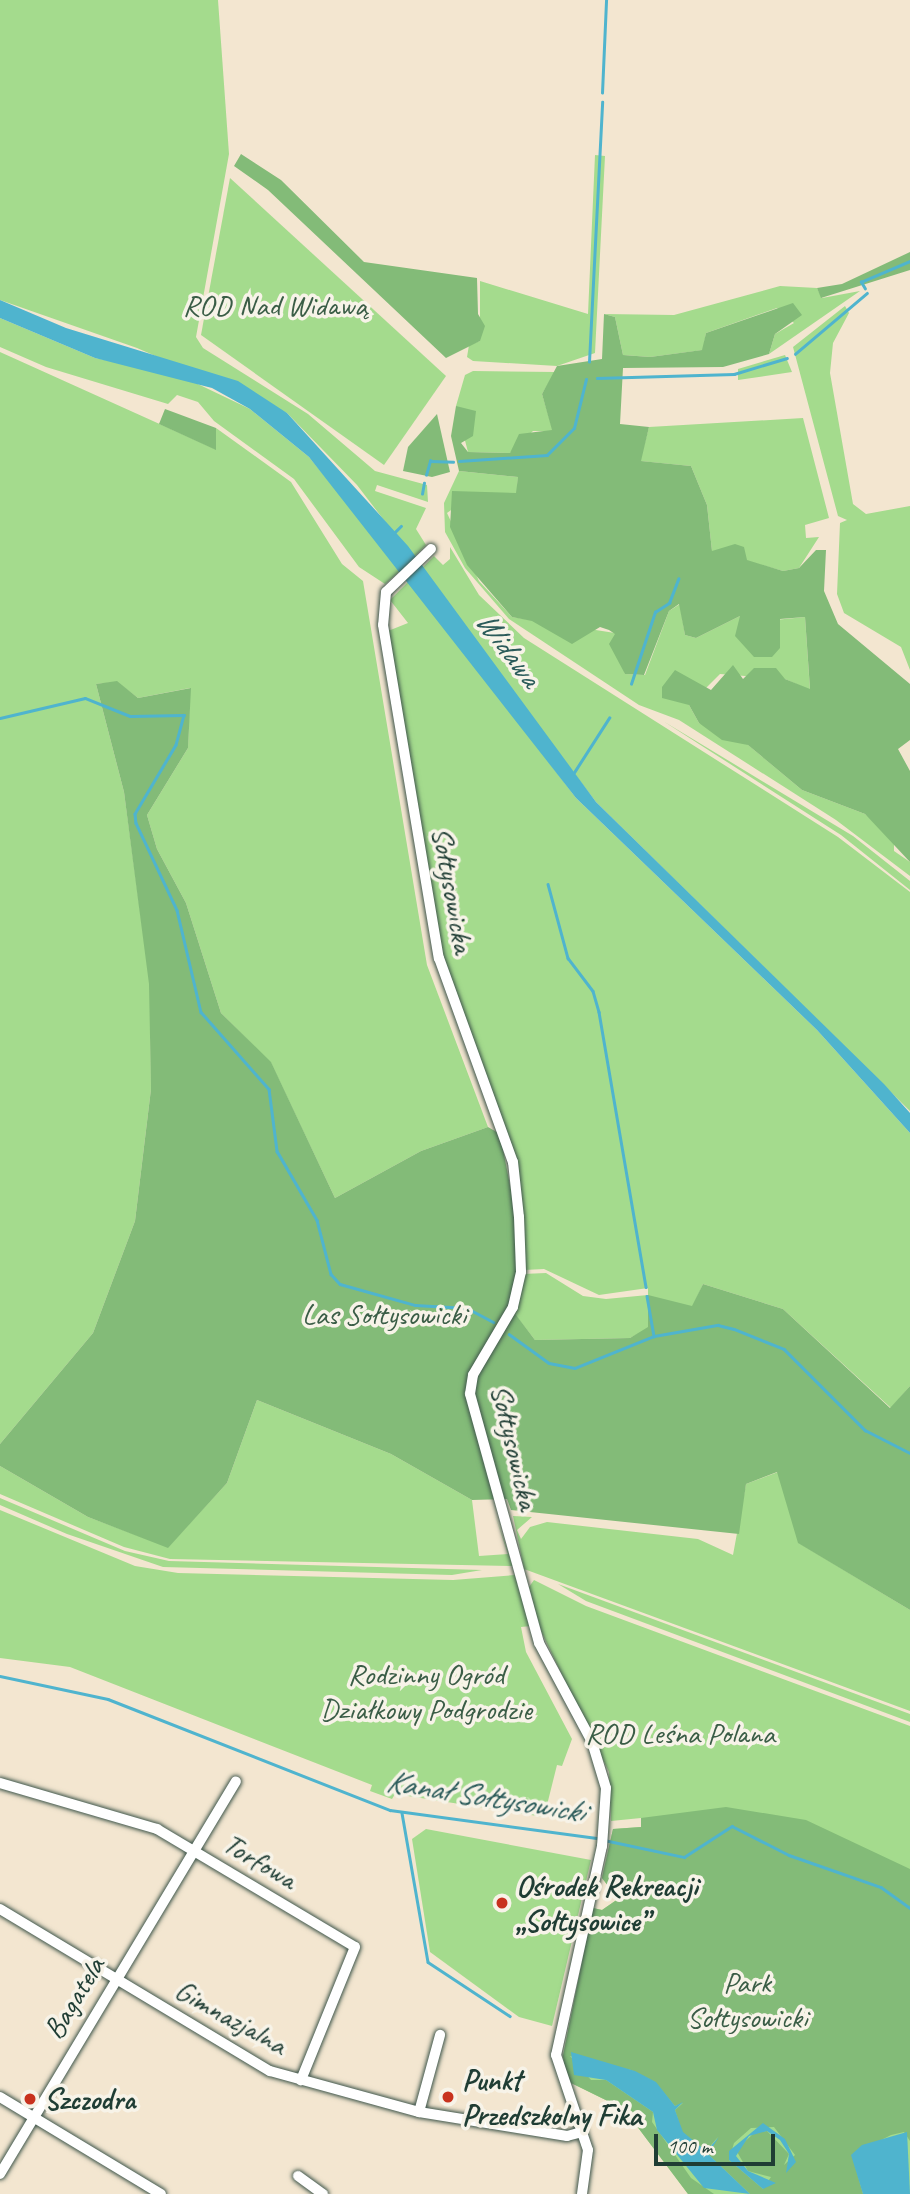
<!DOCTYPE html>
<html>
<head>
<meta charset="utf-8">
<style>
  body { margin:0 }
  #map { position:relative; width:910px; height:2194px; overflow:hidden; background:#f3e6d0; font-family:Caveat,sans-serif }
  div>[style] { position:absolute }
  .green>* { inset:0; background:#a4db8d }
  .forest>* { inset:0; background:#83bb78 }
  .water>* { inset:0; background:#4fb4ce }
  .stream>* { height:2.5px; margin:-1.25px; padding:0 1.25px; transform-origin:1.25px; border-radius:1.25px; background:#4fb4ce }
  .roads { filter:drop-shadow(0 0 2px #3f564b) drop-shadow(0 0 2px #3f564b) }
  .minor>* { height:10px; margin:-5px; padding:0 5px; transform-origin:5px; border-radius:5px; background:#fff }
  .dots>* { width:19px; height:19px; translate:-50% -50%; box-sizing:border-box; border:4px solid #f7f3e8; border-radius:50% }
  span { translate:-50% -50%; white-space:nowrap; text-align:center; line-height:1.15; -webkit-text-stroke:7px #f7f3e8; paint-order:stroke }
  .park-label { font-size:30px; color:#3a5d46 }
  .street-label { font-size:30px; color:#1f3d34 }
  .poi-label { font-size:30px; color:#1f3d34; font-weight:700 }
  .left { translate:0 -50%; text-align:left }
  .water-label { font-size:32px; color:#2b5b5a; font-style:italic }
  .scale { position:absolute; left:654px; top:2134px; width:121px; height:32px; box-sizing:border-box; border:4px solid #1f3d34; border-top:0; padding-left:9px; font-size:21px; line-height:24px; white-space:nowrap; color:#1f3d34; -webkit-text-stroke:5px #f7f3e8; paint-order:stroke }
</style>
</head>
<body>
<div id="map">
  <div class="green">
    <div style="clip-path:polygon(0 0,218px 0,229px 154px,196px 337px,203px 348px,308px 414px,375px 471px,427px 485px,428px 502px,377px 485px,375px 491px,426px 508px,416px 529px,426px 545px,413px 558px,357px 485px,287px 413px,137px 348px,0 300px)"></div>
    <div style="clip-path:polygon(595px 155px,605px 156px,595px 353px,557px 366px,473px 361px,467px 357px,469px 345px,480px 341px,480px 281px,588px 314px)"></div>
    <div style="clip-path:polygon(230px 178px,446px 376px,384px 465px,201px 335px)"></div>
    <div style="clip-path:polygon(780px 286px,817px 288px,822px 298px,860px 291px,769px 354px,775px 334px,794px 323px,777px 308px,706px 333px,703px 350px,650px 357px,623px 355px,615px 317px,604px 314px,674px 315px)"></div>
    <div style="clip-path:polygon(845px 306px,849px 313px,833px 343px,830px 373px,853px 504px,866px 514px,910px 506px,910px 670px,901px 647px,844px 613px,837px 594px,840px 523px,847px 520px,838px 516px,793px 347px)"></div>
    <div style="clip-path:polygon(0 318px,95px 358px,179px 375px,250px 409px,309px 457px,401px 570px,385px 584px,359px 567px,294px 479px,214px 421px,198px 402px,177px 395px,168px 404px,46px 367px,0 347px)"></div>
    <div style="clip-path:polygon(0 352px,215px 449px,216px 428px,291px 482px,342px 564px,363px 581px,427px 965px,488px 1127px,421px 1151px,335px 1198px,271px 1063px,221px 1013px,186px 903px,157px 849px,147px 815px,188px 748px,190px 688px,138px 698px,117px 682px,96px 684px,124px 792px,150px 984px,151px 1089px,135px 1221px,93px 1333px,0 1444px)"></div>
    <div style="clip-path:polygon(785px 355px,792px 372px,738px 380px,738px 369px)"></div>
    <div style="clip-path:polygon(473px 371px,555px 372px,542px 394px,553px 431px,533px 431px,510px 453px,468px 452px,456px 406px,465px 375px)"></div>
    <div style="clip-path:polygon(803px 418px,829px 518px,805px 525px,806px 538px,819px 537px,799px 568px,783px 571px,712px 551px,707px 505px,691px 466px,640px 461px,649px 427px)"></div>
    <div style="clip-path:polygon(459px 471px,518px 477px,517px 493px,473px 494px,447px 513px,479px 581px,512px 617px,615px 633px,625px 674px,645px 675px,669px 611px,680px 604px,685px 635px,696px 638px,740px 616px,743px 623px,805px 617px,810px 690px,785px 679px,720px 674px,689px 705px,699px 723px,747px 744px,802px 790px,865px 814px,894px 839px,894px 851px,910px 862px,910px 876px,836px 820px,679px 720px,639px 705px,509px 619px,465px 568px,445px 532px,444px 503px)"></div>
    <div style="clip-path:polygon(450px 547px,479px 595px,524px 638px,838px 837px,910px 892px,910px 1111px,596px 802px,420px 570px,434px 556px,443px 565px,450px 559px)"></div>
    <div style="clip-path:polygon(410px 580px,576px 798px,817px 1030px,910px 1133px,910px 1386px,891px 1408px,783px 1309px,703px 1284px,693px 1306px,630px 1338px,535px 1340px,514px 1313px,523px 1274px,546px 1273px,583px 1296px,606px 1299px,648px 1295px,648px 1288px,599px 1295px,544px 1269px,524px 1270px,516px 1161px,444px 958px,427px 872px,388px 631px,408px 623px,390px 600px)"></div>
    <div style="clip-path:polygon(663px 721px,853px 836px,910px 881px,910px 890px,841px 835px)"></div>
    <div style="clip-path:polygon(257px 1400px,391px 1454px,472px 1500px,479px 1556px,508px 1554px,495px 1515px,513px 1566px,170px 1559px,124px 1547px,0 1494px,0 1466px,88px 1517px,168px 1547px,227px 1483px)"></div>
    <div style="clip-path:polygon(778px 1472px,799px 1543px,910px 1610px,910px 1711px,524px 1569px,513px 1516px,532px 1517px,517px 1530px,521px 1539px,530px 1527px,547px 1522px,698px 1539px,733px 1555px,746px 1484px)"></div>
    <div style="clip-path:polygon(0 1498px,125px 1551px,169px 1561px,482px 1570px,452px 1575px,163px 1567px,67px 1534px,0 1505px)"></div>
    <div style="clip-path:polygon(0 1510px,135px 1566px,178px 1573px,453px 1580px,515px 1575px,531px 1626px,521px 1627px,526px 1652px,572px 1739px,562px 1766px,557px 1765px,544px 1817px,395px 1794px,392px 1799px,370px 1791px,372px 1785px,70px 1667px,0 1658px)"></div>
    <div style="clip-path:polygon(534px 1580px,586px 1606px,910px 1726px,910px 2194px,688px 2194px,624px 2109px,567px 2081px,563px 2056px,593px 1908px,602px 1910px,618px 1899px,602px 1878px,613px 1829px,641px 1827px,641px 1818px,611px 1821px,609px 1772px,539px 1627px,529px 1587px)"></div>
    <div style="clip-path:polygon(558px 1584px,910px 1714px,910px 1722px,586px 1601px)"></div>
    <div style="clip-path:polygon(426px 1829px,591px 1860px,552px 2026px,519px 2017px,430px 1952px,412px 1839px)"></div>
  </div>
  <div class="forest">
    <div style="clip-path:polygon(241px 154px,281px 180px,364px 262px,477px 278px,478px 314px,485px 326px,480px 341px,446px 358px,268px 190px,234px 166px)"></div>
    <div style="clip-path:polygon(910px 252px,910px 270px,821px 298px,817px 288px,842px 284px)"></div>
    <div style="clip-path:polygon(793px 303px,802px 315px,775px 334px,769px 354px,723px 367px,623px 368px,620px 424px,649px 427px,641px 461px,691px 466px,707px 505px,712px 551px,735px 544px,744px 547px,747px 560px,783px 571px,799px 568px,816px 550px,826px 550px,824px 591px,838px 624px,910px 684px,910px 740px,898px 749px,910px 771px,910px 862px,865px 814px,802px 790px,748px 745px,722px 740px,699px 723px,689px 705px,662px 698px,662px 687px,675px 670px,711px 690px,733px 665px,743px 679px,754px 668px,776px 668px,785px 679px,810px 689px,805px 617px,780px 619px,780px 648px,772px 657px,754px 657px,735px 636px,740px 616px,696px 638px,685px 635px,679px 604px,669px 611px,644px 675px,625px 674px,609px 644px,615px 634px,609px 630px,600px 627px,572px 644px,532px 621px,512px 617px,467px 565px,450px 527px,452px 491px,516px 493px,518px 477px,459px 471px,451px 436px,456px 406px,476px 411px,473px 436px,461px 443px,468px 452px,510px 453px,519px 434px,552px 430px,542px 394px,557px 366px,602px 359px,604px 314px,615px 317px,623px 355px,650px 357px,702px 350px,706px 333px)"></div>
    <div style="clip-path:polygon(165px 409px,216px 428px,216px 450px,159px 424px)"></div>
    <div style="clip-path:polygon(437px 414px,450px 472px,432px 477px,403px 471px,408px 447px)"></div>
    <div style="clip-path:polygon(117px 681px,138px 698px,191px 688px,188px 748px,147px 815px,157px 849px,186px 903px,221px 1013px,271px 1062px,335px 1198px,421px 1151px,488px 1127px,500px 1134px,516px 1216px,518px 1273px,510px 1307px,535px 1340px,630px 1338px,648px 1327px,648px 1295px,692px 1306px,703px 1284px,783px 1309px,890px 1408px,910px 1386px,910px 1610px,798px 1543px,777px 1472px,746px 1484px,739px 1534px,511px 1510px,507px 1499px,472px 1500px,391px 1454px,257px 1400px,227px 1483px,168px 1548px,88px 1517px,0 1466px,0 1444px,93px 1333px,135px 1221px,151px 1089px,149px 984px,124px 792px,96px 684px)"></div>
    <div style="clip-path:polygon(evenodd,726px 1807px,806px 1820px,910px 1869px,910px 2141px,904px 2132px,891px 2135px,852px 2155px,863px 2194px,750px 2194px,708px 2154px,718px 2137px,706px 2151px,682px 2132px,675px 2110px,683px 2103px,675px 2106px,655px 2082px,631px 2070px,570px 2056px,591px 2080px,606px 2080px,653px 2112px,652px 2122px,691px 2178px,714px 2194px,688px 2194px,624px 2109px,567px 2081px,563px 2056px,593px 1908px,602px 1910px,618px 1899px,602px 1878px,613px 1829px,641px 1827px,641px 1818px,726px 1807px,774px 2127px,795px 2155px,784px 2165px,789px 2154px,767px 2131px,754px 2133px,736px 2150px,748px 2171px,771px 2177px,763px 2189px,729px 2160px,734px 2143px,751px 2128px,774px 2127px)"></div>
  </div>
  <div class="water">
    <div style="clip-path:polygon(0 300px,66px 328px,238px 381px,287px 413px,408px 546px,596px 802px,884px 1084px,910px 1113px,910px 1133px,817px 1030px,576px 798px,309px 457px,250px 409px,212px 388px,95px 358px,0 318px)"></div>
    <div style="clip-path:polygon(571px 2052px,635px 2071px,656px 2082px,675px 2106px,683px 2102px,675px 2110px,683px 2132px,706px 2151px,719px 2137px,708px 2154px,750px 2194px,704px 2188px,657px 2130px,653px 2112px,606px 2080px,574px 2075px)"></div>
    <div style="clip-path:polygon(763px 2123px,785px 2139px,796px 2162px,786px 2173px,789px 2154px,780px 2140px,767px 2131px,749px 2136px,736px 2156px,748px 2171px,776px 2183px,763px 2189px,729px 2160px,729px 2151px)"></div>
    <div style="clip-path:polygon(907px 2132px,910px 2194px,863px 2194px,851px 2155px,862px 2145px)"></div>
  </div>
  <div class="stream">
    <div style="left:602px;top:93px;width:93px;rotate:-87.5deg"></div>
    <div style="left:865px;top:289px;width:8px;rotate:-120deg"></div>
    <div style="left:861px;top:282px;width:53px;rotate:-23.2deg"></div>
    <div style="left:795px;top:354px;width:94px;rotate:-40.3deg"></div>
    <div style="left:589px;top:362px;width:260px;rotate:-87.1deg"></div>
    <div style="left:597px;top:378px;width:137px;rotate:-1.7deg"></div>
    <div style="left:734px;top:374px;width:55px;rotate:-16.8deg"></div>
    <div style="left:459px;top:461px;width:88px;rotate:-3.9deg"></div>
    <div style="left:547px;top:455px;width:38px;rotate:-45deg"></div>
    <div style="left:574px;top:428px;width:50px;rotate:-76.2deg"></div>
    <div style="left:426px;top:475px;width:15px;rotate:-74deg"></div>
    <div style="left:430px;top:461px;width:23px;rotate:2deg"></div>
    <div style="left:422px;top:494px;width:11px;rotate:-80deg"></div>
    <div style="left:393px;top:534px;width:11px;rotate:-45deg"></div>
    <div style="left:631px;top:684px;width:76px;rotate:-71.6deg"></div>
    <div style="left:655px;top:612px;width:17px;rotate:-33deg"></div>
    <div style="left:669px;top:603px;width:26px;rotate:-69deg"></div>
    <div style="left:0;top:718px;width:87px;rotate:-13.2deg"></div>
    <div style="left:85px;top:698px;width:48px;rotate:21.8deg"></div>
    <div style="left:130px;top:716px;width:54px;rotate:-1.1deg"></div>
    <div style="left:184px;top:715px;width:31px;rotate:105deg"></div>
    <div style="left:176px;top:745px;width:80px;rotate:120.7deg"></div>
    <div style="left:135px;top:814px;width:9px;rotate:84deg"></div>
    <div style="left:136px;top:823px;width:96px;rotate:64.8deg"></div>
    <div style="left:177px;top:910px;width:105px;rotate:76.8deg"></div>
    <div style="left:201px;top:1012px;width:103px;rotate:48.6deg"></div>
    <div style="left:269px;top:1089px;width:63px;rotate:82.6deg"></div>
    <div style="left:277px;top:1151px;width:80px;rotate:59.9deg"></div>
    <div style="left:317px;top:1220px;width:56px;rotate:75.5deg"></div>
    <div style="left:331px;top:1274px;width:13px;rotate:48deg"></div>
    <div style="left:340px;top:1284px;width:78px;rotate:15.6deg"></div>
    <div style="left:415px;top:1305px;width:52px;rotate:3.3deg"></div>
    <div style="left:467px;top:1308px;width:30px;rotate:28deg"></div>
    <div style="left:573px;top:774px;width:67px;rotate:-57.3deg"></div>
    <div style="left:548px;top:884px;width:77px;rotate:74.9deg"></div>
    <div style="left:568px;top:958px;width:41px;rotate:52.9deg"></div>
    <div style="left:593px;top:991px;width:22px;rotate:74deg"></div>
    <div style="left:599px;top:1012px;width:279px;rotate:80.3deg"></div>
    <div style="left:647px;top:1296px;width:41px;rotate:80.1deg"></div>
    <div style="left:509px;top:1334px;width:49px;rotate:35.9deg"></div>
    <div style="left:549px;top:1363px;width:26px;rotate:11deg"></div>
    <div style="left:575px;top:1368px;width:85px;rotate:-22.1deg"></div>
    <div style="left:654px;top:1336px;width:65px;rotate:-9.8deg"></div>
    <div style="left:718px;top:1325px;width:16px;rotate:14deg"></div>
    <div style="left:734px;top:1329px;width:54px;rotate:21.8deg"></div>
    <div style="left:784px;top:1349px;width:115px;rotate:45deg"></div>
    <div style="left:865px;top:1430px;width:51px;rotate:27.1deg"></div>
    <div style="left:0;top:1676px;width:110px;rotate:12deg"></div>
    <div style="left:108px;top:1699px;width:303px;rotate:21.5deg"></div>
    <div style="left:390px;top:1810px;width:210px;rotate:7.7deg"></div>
    <div style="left:402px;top:1813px;width:151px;rotate:80.1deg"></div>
    <div style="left:428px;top:1962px;width:98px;rotate:33.4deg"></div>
    <div style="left:604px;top:1840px;width:82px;rotate:12deg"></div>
    <div style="left:684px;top:1857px;width:57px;rotate:-32.9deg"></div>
    <div style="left:732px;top:1826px;width:64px;rotate:27deg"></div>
    <div style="left:789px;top:1855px;width:97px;rotate:19.2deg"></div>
    <div style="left:881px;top:1887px;width:36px;rotate:36deg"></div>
  </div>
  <div class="roads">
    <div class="minor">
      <div style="left:431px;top:549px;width:62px;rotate:136.3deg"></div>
      <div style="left:386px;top:592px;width:33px;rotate:95deg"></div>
      <div style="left:383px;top:625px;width:338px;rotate:80.5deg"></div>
      <div style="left:439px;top:958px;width:217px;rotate:70.1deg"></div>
      <div style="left:513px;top:1162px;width:55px;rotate:83.8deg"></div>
      <div style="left:519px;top:1217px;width:55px;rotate:87.9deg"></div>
      <div style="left:521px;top:1272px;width:36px;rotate:103deg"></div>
      <div style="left:513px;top:1307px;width:79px;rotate:120.5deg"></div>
      <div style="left:473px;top:1375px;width:19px;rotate:99deg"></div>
      <div style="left:470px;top:1394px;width:258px;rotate:74.5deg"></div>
      <div style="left:539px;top:1643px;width:112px;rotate:61.8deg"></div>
      <div style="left:592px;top:1742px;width:48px;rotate:73.1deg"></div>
      <div style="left:606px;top:1788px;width:58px;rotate:93.9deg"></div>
      <div style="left:602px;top:1846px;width:214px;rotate:102.4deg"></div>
      <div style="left:556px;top:2055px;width:100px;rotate:71.4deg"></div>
      <div style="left:588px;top:2150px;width:44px;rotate:97.8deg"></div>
      <div style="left:0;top:1783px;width:164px;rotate:16.3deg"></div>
      <div style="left:157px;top:1829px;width:230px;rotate:30.8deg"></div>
      <div style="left:355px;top:1947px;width:144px;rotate:112.1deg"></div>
      <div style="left:0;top:1909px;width:315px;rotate:31deg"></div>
      <div style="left:270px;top:2071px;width:155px;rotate:15.4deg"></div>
      <div style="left:419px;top:2112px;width:150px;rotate:9.2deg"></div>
      <div style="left:567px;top:2136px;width:16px;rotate:-15deg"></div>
      <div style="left:0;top:2097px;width:188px;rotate:31.1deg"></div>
      <div style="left:419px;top:2112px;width:80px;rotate:-74.7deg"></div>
      <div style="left:0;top:2174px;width:458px;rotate:-59deg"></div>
      <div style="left:298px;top:2176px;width:31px;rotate:36deg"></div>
    </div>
  </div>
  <div class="dots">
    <div style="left:502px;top:1903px;background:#c8321e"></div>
    <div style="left:448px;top:2097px;background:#c8321e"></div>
    <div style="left:30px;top:2099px;background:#c8321e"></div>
  </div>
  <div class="park-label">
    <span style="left:275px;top:305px">ROD Nad Widawą</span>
    <span style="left:384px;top:1314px">Las Sołtysowicki</span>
    <span style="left:426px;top:1691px">Rodzinny Ogród<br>Działkowy Podgrodzie</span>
    <span style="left:680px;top:1733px">ROD Leśna Polana</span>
    <span style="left:747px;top:1999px">Park<br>Sołtysowicki</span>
  </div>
  <div class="street-label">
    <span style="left:453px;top:890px;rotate:80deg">Sołtysowicka</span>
    <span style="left:515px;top:1447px;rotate:77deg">Sołtysowicka</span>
    <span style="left:260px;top:1861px;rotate:31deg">Torfowa</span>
    <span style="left:74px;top:1998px;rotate:-59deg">Bagatela</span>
    <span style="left:231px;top:2017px;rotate:29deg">Gimnazjalna</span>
  </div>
  <div class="poi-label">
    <span class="left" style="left:516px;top:1903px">Ośrodek Rekreacji<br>„Sołtysowice”</span>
    <span class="left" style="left:462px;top:2097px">Punkt<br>Przedszkolny Fika</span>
    <span class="left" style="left:44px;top:2099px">Szczodra</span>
  </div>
  <div class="water-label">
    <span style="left:508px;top:649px;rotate:53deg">Widawa</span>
    <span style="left:485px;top:1797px;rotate:9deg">Kanał Sołtysowicki</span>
  </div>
  <div class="scale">100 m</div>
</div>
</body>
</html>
